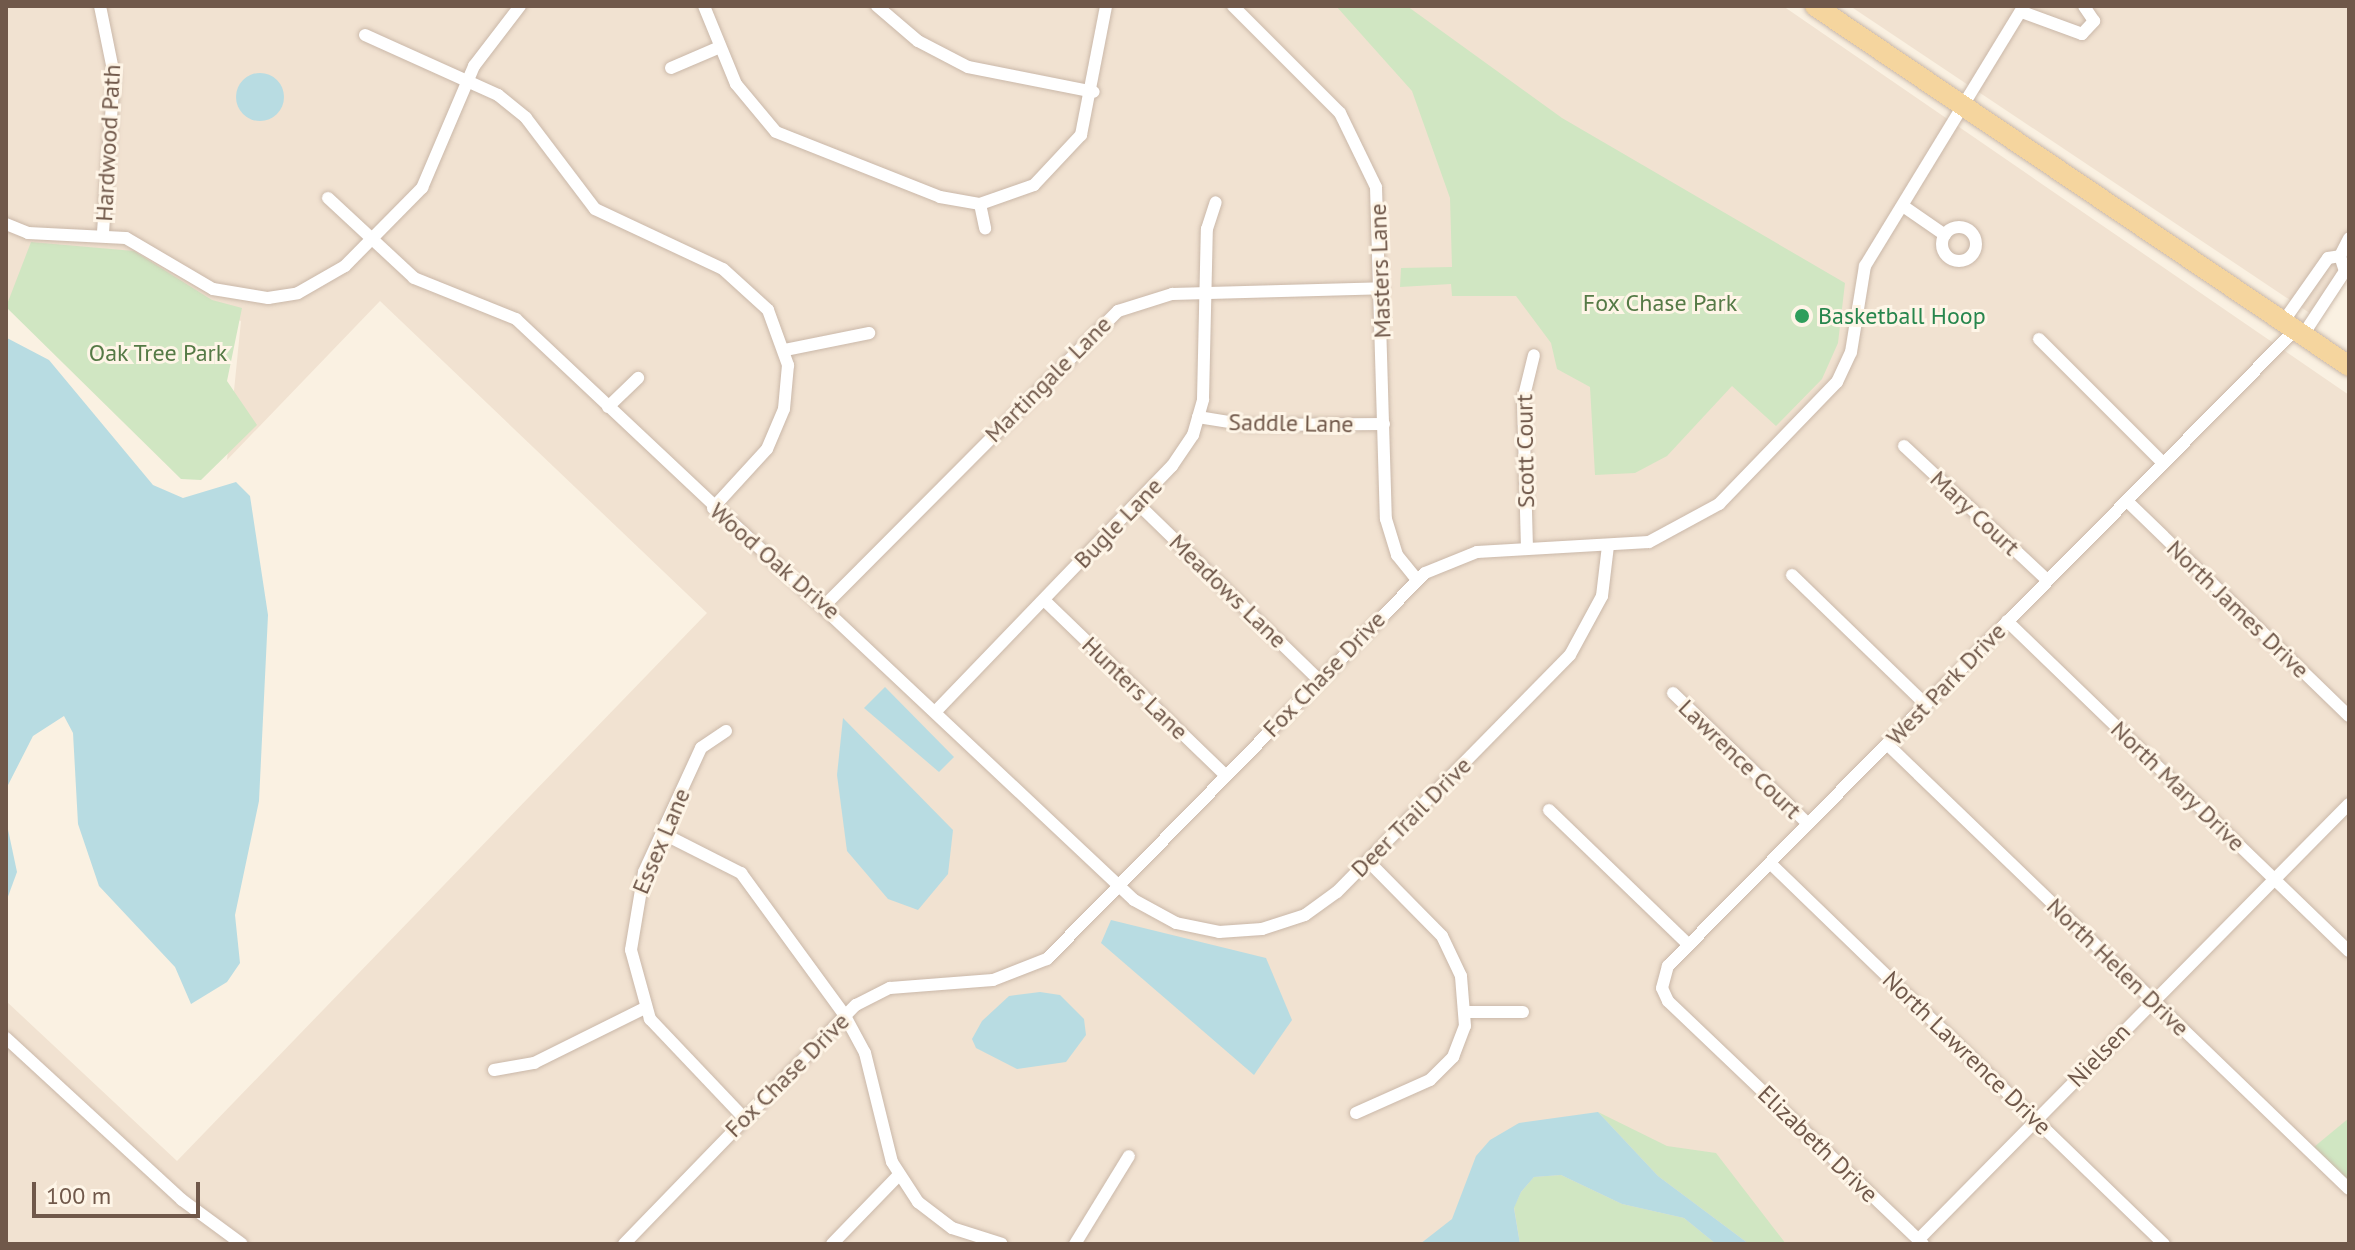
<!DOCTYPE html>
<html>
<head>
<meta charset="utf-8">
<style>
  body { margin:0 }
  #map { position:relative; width:2355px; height:1250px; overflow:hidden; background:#faf1e2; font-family:"PT Sans",sans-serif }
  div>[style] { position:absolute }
  .residential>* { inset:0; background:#f1e2d1 }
  .green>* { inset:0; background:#d0e6c2 }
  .water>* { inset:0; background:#b8dce2 }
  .round { border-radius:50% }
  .roads { filter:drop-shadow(0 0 2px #cab8a9) drop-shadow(0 0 2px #cab8a9) }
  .minor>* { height:12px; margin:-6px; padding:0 6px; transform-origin:6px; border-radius:6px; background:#fff }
  .minor>.ring { margin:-6px; padding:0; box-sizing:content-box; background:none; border:12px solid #fff; border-radius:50% }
  .primary>* { height:20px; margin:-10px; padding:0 10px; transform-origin:10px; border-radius:10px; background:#f5d59e }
  .dots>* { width:22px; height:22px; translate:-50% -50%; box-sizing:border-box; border:4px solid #fef5e7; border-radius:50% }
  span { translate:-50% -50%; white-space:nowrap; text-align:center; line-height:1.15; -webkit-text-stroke:6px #fef5e7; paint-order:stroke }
  .street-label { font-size:24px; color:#70584a }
  .park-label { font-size:24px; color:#557a46 }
  .leisure-label { font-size:24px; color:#27864d }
  .left { translate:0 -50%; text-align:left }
  .frame { position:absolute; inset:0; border:8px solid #70584a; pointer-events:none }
  .scale { position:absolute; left:32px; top:1182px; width:168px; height:36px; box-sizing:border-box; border:4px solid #70584a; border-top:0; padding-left:10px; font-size:24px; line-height:28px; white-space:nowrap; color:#70584a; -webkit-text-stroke:6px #fef5e7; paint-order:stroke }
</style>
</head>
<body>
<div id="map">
  <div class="residential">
    <div style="clip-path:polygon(6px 6px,1783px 6px,2349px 395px,2349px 1244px,6px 1244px,6px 1001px,177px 1161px,707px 613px,380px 301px,227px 460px,241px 321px,55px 257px,6px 308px)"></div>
    <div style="clip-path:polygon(1850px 6px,2349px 6px,2349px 267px,2317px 318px)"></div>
  </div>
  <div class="green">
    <div style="clip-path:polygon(1336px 6px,1407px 6px,1562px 118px,1845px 283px,1838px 343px,1822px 379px,1776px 426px,1732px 386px,1667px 456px,1635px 473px,1595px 475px,1590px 387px,1557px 369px,1551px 343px,1516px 296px,1452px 296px,1451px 284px,1400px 287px,1401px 268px,1452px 267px,1450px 198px,1412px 91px)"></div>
    <div style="clip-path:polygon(31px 242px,134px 251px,212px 300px,242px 308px,227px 381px,257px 425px,201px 480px,181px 479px,6px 307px)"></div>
    <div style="clip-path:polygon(1598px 1112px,1667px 1146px,1716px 1153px,1786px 1244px,1749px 1244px,1658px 1176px)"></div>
    <div style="clip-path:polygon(2349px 1118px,2349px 1183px,2314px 1147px)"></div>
    <div style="clip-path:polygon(1561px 1175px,1622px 1204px,1684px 1218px,1716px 1244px,1520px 1244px,1514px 1207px,1521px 1192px,1534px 1177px)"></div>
  </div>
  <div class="water">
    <div class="round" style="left:236px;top:73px;width:48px;height:48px"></div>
    <div style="clip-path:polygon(7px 338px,49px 360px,153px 485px,183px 498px,236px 482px,250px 496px,268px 615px,259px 801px,235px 915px,240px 963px,227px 982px,191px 1004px,175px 967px,99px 886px,78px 824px,73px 733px,64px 716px,33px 736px,6px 789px)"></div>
    <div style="clip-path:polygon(885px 687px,954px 757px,939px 772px,864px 708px)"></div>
    <div style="clip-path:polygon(843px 718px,953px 830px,948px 874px,918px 910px,888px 899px,847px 851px,837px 775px)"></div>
    <div style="clip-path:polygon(6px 820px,17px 872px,6px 902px)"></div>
    <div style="clip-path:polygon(1111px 920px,1266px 958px,1292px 1020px,1254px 1075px,1101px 943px)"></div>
    <div style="clip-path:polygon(1040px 992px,1060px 995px,1084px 1019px,1086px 1035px,1066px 1062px,1017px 1069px,976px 1048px,972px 1039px,982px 1021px,1009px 996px)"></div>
    <div style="clip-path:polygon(1598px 1112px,1658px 1176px,1749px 1244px,1716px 1244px,1684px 1218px,1622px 1204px,1561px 1175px,1534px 1177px,1521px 1192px,1514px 1208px,1520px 1244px,1420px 1244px,1452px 1219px,1476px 1156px,1490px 1140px,1519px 1123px)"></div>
  </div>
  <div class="roads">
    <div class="minor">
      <div style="left:100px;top:6px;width:70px;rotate:78.5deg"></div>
      <div style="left:114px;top:75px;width:158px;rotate:94deg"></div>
      <div style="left:704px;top:6px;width:84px;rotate:67.7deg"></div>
      <div style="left:736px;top:84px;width:62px;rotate:50.2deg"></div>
      <div style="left:776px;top:132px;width:176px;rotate:21.6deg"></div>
      <div style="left:940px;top:197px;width:41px;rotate:9.9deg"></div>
      <div style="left:980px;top:204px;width:57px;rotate:-19.4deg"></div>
      <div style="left:1034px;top:185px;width:69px;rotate:-46.8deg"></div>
      <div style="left:1081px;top:135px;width:131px;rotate:-79deg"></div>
      <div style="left:877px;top:6px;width:54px;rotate:40.5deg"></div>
      <div style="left:918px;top:41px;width:56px;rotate:27.5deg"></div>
      <div style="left:968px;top:67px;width:128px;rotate:11.2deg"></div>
      <div style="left:1233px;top:6px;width:151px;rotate:45deg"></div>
      <div style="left:1340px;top:113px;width:82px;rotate:64.1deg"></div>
      <div style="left:1376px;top:187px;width:332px;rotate:88.3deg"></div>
      <div style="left:1386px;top:519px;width:38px;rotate:73deg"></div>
      <div style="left:1397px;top:555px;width:32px;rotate:51deg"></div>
      <div style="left:2022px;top:12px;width:64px;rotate:20.1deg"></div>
      <div style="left:2082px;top:34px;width:18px;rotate:-47deg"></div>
      <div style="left:2094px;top:21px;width:18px;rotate:-124deg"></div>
      <div style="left:365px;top:35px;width:146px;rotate:24.3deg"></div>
      <div style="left:498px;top:95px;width:36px;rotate:39deg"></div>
      <div style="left:526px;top:118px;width:114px;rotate:52.8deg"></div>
      <div style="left:595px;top:209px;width:141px;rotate:25.1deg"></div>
      <div style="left:723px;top:269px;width:61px;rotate:42.3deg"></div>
      <div style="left:768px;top:310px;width:59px;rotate:70deg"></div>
      <div style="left:788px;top:365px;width:44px;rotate:95.2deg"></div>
      <div style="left:784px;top:409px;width:43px;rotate:113deg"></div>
      <div style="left:767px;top:449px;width:80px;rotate:132.5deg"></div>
      <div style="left:671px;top:68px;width:53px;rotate:-23.2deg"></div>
      <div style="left:328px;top:198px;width:117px;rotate:42.9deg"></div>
      <div style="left:414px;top:278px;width:110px;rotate:21.9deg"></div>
      <div style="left:516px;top:319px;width:848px;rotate:43.23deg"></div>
      <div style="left:1134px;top:900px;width:48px;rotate:28.7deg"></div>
      <div style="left:1176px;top:923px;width:44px;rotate:11.8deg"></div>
      <div style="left:1219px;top:932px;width:43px;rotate:-4deg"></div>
      <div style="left:1262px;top:929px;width:45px;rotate:-18deg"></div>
      <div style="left:1305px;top:915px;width:39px;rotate:-36deg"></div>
      <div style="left:1337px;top:892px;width:332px;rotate:-45.5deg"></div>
      <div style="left:1570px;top:655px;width:67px;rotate:-61.5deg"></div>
      <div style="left:1602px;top:596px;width:50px;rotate:-83.2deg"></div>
      <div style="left:980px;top:204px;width:25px;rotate:78deg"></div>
      <div style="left:1903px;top:206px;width:51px;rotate:34.6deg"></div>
      <div style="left:6px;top:224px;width:24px;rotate:22deg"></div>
      <div style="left:28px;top:233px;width:98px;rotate:2.9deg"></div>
      <div style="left:126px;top:238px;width:101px;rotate:30.4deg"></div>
      <div style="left:213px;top:289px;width:56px;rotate:9.3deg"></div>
      <div style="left:268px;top:298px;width:30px;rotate:-9deg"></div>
      <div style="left:298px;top:293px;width:54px;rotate:-29.9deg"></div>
      <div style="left:345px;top:266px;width:110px;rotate:-45.4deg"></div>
      <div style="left:422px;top:188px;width:133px;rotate:-66.9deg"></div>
      <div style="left:474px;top:66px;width:76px;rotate:-52.5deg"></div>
      <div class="ring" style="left:1942px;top:227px;width:22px;height:22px"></div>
      <div style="left:2340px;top:256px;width:20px;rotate:-63deg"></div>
      <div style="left:2283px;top:322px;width:78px;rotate:-54.9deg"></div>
      <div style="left:2328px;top:258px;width:12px;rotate:-9deg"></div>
      <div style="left:2340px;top:256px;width:16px;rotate:72deg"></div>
      <div style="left:2345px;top:271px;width:77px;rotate:123.3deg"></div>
      <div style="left:2039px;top:339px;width:175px;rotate:45deg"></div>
      <div style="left:785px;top:350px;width:86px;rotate:-11.4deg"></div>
      <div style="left:608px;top:407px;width:42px;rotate:-44deg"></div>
      <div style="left:1198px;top:417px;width:51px;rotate:9.1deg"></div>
      <div style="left:1248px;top:425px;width:136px;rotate:-0.4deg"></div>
      <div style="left:1904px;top:446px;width:196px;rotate:43.1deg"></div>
      <div style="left:2127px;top:501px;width:309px;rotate:44.1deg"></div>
      <div style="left:1137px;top:503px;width:254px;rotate:44.2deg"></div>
      <div style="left:1527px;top:549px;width:149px;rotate:-91.5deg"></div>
      <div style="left:1523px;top:400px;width:46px;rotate:-76.3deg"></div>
      <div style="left:1792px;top:575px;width:187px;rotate:44.1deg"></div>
      <div style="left:1044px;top:600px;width:253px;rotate:44deg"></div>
      <div style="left:826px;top:604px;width:414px;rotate:-45.1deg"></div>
      <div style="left:1118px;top:311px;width:57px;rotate:-17.5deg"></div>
      <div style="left:1172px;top:294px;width:210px;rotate:-1.6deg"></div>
      <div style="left:2007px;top:621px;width:475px;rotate:44deg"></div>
      <div style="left:1673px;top:693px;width:188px;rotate:44.1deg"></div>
      <div style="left:937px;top:710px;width:339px;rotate:-46.1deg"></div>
      <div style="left:1172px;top:466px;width:37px;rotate:-56deg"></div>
      <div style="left:1193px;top:435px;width:37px;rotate:-74deg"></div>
      <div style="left:1203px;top:399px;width:170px;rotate:-88.7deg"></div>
      <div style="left:1207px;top:229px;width:28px;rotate:-72deg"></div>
      <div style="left:726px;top:731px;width:30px;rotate:146deg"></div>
      <div style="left:701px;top:748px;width:136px;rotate:114.7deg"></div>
      <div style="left:644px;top:872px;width:79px;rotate:99.5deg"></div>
      <div style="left:631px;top:950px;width:72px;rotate:74.6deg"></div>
      <div style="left:650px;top:1019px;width:137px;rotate:46.5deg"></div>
      <div style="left:1887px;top:744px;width:641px;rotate:43.93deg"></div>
      <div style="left:1549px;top:810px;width:194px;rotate:44deg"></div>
      <div style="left:662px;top:833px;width:89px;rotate:26.9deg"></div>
      <div style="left:741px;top:873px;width:175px;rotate:53.9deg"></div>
      <div style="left:844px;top:1014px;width:44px;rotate:61.7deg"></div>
      <div style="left:865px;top:1053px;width:112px;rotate:76.1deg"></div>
      <div style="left:892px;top:1162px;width:48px;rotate:57deg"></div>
      <div style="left:918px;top:1202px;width:43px;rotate:37.4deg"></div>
      <div style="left:952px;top:1228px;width:52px;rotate:17.7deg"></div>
      <div style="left:1770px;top:863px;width:548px;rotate:44.04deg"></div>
      <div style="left:1465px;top:1012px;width:58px"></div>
      <div style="left:6px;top:1038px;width:239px;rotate:42.6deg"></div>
      <div style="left:182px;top:1200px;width:74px;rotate:36.3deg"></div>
      <div style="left:494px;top:1070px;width:41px;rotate:-9.9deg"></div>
      <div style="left:534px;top:1063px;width:124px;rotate:-26.4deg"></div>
      <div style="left:1356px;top:1113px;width:81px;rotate:-24deg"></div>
      <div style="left:1430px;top:1080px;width:33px;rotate:-45deg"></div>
      <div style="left:1453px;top:1057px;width:33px;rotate:-69deg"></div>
      <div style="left:1465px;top:1026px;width:50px;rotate:-94.6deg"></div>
      <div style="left:1461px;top:976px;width:44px;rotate:-115.4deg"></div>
      <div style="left:1442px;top:936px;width:105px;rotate:-134.6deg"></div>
      <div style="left:1918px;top:1240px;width:613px;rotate:-45.33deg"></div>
      <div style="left:624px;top:1244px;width:333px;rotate:-45.9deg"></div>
      <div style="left:856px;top:1005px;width:38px;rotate:-27deg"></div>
      <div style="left:890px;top:988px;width:103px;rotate:-4.4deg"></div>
      <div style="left:993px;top:980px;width:58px;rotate:-21.3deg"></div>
      <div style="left:1047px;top:959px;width:540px;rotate:-45.6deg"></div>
      <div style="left:1425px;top:573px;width:56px;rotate:-22deg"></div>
      <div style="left:1477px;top:552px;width:172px;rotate:-3.3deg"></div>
      <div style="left:1649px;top:542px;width:80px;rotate:-28.5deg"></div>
      <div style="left:1719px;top:504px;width:170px;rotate:-46deg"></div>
      <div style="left:1837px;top:382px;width:33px;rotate:-65deg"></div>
      <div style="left:1851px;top:352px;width:87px;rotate:-80.8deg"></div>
      <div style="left:1865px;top:266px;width:305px;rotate:-58.6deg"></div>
      <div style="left:832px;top:1244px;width:95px;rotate:-45.9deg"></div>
      <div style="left:1075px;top:1244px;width:103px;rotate:-58.5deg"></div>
      <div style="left:1923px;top:1244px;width:352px;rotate:-136.4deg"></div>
      <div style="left:1668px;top:1001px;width:14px;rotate:-115deg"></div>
      <div style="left:1662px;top:988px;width:23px;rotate:-75deg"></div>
      <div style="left:1668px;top:966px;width:893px;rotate:-45.41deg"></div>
    </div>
    <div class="primary">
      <div style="left:1815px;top:6px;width:644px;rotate:33.99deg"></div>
    </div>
  </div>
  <div class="dots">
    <div style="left:1802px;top:316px;background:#2e9e5b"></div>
  </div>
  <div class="street-label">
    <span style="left:108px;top:143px;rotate:-87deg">Hardwood Path</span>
    <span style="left:1380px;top:271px;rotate:-92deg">Masters Lane</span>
    <span style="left:1048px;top:379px;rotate:-45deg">Martingale Lane</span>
    <span style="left:1291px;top:423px;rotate:1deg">Saddle Lane</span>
    <span style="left:1525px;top:451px;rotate:-91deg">Scott Court</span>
    <span style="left:1975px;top:513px;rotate:43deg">Mary Court</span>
    <span style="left:1118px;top:523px;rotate:-46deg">Bugle Lane</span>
    <span style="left:775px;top:561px;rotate:41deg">Wood Oak Drive</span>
    <span style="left:1228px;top:591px;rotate:44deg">Meadows Lane</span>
    <span style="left:2238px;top:609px;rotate:44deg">North James Drive</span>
    <span style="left:1324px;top:674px;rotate:-46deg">Fox Chase Drive</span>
    <span style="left:1946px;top:684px;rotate:-46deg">West Park Drive</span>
    <span style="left:1135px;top:688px;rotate:44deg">Hunters Lane</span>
    <span style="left:1740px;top:759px;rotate:44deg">Lawrence Court</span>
    <span style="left:2178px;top:786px;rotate:44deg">North Mary Drive</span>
    <span style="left:1411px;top:817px;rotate:-45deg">Deer Trail Drive</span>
    <span style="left:661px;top:841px;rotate:-67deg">Essex Lane</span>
    <span style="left:2118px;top:967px;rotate:44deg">North Helen Drive</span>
    <span style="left:1967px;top:1053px;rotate:44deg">North Lawrence Drive</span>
    <span style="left:2099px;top:1055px;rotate:-46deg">Nielsen</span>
    <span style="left:787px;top:1075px;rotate:-45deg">Fox Chase Drive</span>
    <span style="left:1818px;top:1144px;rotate:44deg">Elizabeth Drive</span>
  </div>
  <div class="park-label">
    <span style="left:1660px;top:303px">Fox Chase Park</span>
    <span style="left:158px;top:353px">Oak Tree Park</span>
  </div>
  <div class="leisure-label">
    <span class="left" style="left:1818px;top:316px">Basketball Hoop</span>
  </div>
  <div class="frame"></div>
  <div class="scale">100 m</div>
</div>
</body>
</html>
